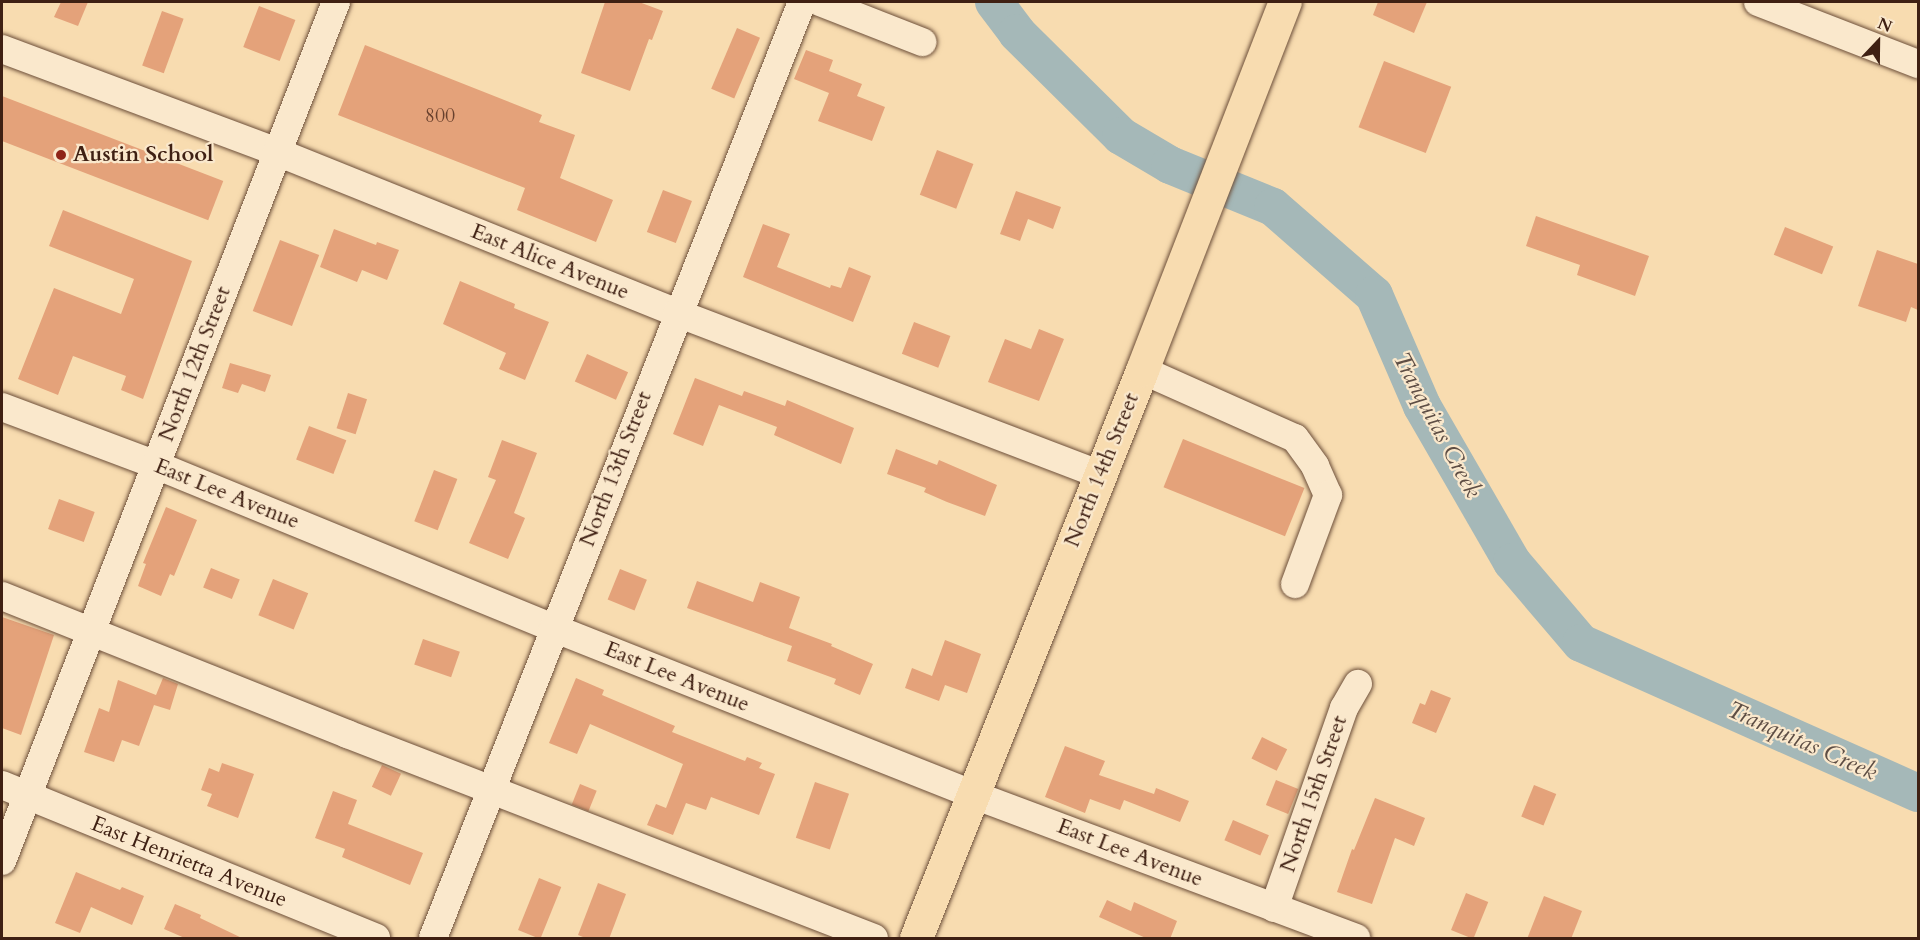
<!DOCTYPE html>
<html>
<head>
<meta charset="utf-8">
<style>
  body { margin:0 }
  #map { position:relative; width:1920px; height:940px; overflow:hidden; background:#f8dcb0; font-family:Cardo,serif }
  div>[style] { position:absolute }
  .river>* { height:38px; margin:-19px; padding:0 19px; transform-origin:19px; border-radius:19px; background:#a5b8b8 }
  .building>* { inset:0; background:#e4a27a; transform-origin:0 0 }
  .roads { filter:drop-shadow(0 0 2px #6d4f3a) drop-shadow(0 0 2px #6d4f3a) }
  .minor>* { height:28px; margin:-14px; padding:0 14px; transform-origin:14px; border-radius:14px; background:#fae8cc }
  .major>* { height:33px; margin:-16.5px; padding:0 16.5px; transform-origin:16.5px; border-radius:16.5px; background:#f8dcb0 }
  .dots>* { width:16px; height:16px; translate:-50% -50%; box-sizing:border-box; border:3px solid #fae8cc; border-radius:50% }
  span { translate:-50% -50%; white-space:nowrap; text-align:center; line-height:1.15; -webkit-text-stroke:4.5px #fae8cc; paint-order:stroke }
  .number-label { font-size:20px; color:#68402d }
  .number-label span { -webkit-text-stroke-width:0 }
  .poi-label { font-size:22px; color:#3f2013; font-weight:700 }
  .left { translate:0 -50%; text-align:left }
  .street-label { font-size:22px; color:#3f2013 }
  .water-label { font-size:24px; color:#5e4e45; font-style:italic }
  .frame { position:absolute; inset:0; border:3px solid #3f2013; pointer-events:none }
  .north { position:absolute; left:1848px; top:12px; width:60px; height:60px; -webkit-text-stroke:4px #fae8cc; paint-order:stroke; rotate:22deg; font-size:16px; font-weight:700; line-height:24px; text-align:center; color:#3f2013 }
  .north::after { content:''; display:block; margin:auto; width:21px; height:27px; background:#3f2013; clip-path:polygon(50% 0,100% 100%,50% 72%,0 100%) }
</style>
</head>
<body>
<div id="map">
  <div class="river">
    <div style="left:994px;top:2px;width:39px;rotate:53deg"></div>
    <div style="left:1017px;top:33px;width:146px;rotate:44.7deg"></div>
    <div style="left:1121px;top:136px;width:57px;rotate:30.6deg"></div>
    <div style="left:1170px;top:165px;width:111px;rotate:22.2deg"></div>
    <div style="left:1273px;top:207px;width:134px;rotate:41.1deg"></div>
    <div style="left:1374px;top:295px;width:121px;rotate:66.6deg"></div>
    <div style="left:1422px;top:406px;width:180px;rotate:60deg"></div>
    <div style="left:1512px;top:562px;width:106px;rotate:49.6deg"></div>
    <div style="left:1581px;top:643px;width:369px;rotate:24deg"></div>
  </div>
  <div class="building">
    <div style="clip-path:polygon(61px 2px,88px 2px,78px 26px,54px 17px)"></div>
    <div style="clip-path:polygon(605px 2px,639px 2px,663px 11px,652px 40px,649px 39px,630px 91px,581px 73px)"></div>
    <div style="clip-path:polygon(1378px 2px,1427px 2px,1414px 33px,1373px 15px)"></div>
    <div style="left:259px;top:6px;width:39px;height:44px;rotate:21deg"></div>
    <div style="left:162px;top:11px;width:23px;height:58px;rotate:20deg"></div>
    <div style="left:737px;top:28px;width:25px;height:66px;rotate:23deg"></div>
    <div style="clip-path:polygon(365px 45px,542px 115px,539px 122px,575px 135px,560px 178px,613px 200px,596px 242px,517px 210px,525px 188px,338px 115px)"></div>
    <div style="clip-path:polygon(806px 50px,833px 60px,829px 71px,862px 84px,857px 96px,885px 107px,872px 141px,818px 121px,829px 93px,794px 79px)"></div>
    <div style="left:1384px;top:61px;width:72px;height:71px;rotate:21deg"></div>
    <div style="left:2px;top:96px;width:237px;height:42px;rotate:21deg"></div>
    <div style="left:937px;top:150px;width:39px;height:48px;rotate:21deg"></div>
    <div style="left:663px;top:190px;width:31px;height:45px;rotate:21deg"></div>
    <div style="clip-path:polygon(1016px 191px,1061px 207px,1053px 229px,1028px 219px,1020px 241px,1000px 234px)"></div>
    <div style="clip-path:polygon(63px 210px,192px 261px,143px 399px,121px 390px,126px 376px,73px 356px,58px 395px,18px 379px,54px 288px,121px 314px,134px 279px,49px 246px)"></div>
    <div style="clip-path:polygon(1536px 216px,1649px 256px,1635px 296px,1577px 275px,1580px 265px,1526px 246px)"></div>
    <div style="clip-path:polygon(763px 224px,790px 234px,777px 267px,830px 288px,831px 285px,841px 288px,849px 267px,871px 276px,853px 322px,743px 277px)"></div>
    <div style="left:1785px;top:227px;width:52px;height:30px;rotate:22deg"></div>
    <div style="clip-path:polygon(334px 229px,376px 245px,377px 242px,399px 250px,387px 280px,362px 270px,357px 282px,320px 267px)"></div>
    <div style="left:280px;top:240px;width:42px;height:76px;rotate:21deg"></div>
    <div style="clip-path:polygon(1877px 250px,1918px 264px,1918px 310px,1911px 307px,1906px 322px,1858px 306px)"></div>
    <div style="clip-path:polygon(460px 281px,515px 304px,514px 308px,549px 322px,525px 380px,499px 369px,506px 353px,443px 324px)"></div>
    <div style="left:914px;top:322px;width:39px;height:34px;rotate:21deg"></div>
    <div style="clip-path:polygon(1039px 329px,1064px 339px,1039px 401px,988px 382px,1005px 339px,1031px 349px)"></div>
    <div style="left:587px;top:354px;width:45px;height:30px;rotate:24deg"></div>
    <div style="clip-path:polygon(230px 363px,271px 375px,265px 392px,242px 384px,238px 393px,222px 388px)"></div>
    <div style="clip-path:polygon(695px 378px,742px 396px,744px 391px,785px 406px,787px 400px,854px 428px,841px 464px,774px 435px,777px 427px,719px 405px,703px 446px,673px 434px)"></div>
    <div style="left:348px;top:393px;width:20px;height:37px;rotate:18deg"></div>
    <div style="left:309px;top:426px;width:40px;height:36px;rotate:21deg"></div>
    <div style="left:1183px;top:439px;width:131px;height:52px;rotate:22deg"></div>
    <div style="clip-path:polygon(502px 440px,537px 453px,514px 513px,525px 518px,508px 559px,469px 543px,496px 480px,488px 477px)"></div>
    <div style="clip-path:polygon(896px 449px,937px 465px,939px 460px,997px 485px,985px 516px,947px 502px,924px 492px,926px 488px,887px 474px)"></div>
    <div style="left:434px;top:470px;width:25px;height:55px;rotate:21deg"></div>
    <div style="left:59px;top:499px;width:38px;height:32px;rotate:20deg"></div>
    <div style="clip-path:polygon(166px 507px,197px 520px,174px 576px,170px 574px,161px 596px,138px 586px,146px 564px,143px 563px)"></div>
    <div style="left:211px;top:568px;width:31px;height:21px;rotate:22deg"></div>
    <div style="left:620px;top:569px;width:29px;height:33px;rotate:22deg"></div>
    <div style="left:273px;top:579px;width:38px;height:39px;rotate:22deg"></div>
    <div style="clip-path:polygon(697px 581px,753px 602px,760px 582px,800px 597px,789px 628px,832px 644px,831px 646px,873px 664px,860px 695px,834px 684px,836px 679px,787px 661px,792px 646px,687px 608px)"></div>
    <div style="clip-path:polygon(2px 617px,54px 635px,21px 735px,2px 728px)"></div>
    <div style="left:423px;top:639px;width:39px;height:27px;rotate:19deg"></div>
    <div style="clip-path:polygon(945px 640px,981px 654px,967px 693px,945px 685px,939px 701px,905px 688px,912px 668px,932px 676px)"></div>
    <div style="clip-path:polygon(163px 678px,178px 684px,170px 710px,154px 705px,139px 746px,122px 740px,114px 762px,84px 752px,99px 708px,109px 712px,118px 680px,156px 695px)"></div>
    <div style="clip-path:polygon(576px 678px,604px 690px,602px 695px,675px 726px,672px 732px,745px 761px,747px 757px,762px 763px,759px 768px,775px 774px,759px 815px,711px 797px,706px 810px,686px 803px,673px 835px,647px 825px,656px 804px,666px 808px,683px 764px,590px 724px,577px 754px,549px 743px)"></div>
    <div style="clip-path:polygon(1431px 690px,1451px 698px,1436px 733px,1412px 723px,1420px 703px,1425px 705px)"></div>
    <div style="left:1262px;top:737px;width:28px;height:24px;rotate:26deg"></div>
    <div style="clip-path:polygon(1065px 746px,1105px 761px,1099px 775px,1154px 794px,1156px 788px,1189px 801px,1180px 822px,1124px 800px,1120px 810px,1090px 799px,1085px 813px,1045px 797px)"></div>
    <div style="clip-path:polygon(222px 763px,254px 774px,238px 818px,207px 806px,212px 794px,201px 790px,209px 768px,219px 772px)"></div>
    <div style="left:382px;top:765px;width:21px;height:24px;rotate:25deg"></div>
    <div style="left:1276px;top:780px;width:24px;height:27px;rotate:22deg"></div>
    <div style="left:815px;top:782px;width:36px;height:59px;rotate:19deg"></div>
    <div style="left:580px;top:784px;width:18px;height:22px;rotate:22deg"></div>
    <div style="left:1534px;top:785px;width:24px;height:34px;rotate:22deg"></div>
    <div style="clip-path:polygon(333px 791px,357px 800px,348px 824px,423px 853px,410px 885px,342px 857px,345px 849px,315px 838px)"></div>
    <div style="clip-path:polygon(1375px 798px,1425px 818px,1414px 846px,1395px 838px,1372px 904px,1337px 892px,1352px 849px,1354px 850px)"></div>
    <div style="left:1233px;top:820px;width:39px;height:22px;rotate:23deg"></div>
    <div style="clip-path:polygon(76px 872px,120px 890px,122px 887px,144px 896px,132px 925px,91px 907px,80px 933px,55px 923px)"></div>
    <div style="left:539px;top:878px;width:24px;height:56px;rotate:22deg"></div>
    <div style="clip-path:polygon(598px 883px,626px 894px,609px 939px,588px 939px,578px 935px)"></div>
    <div style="left:1466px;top:893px;width:24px;height:40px;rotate:22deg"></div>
    <div style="clip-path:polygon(1544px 896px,1582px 911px,1571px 939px,1527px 939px)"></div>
    <div style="clip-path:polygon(1107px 900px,1131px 911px,1134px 902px,1177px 921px,1170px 939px,1148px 939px,1099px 917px)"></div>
    <div style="clip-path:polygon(175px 904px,201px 915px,200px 918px,244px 939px,187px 939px,164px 929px)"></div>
  </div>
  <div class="roads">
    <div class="minor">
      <div style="left:820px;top:2px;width:110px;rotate:21.4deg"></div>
      <div style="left:1758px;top:2px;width:172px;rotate:21.2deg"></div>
      <div style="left:2px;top:49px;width:294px;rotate:20.5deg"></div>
      <div style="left:277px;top:152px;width:431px;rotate:21.9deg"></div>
      <div style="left:677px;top:313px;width:452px;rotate:20.9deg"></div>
      <div style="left:1142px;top:370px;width:167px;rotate:24deg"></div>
      <div style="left:1295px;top:438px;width:34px;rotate:54deg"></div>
      <div style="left:1315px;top:466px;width:32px;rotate:66deg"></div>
      <div style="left:1328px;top:495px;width:95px;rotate:110.3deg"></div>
      <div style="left:2px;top:407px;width:165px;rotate:20.6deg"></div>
      <div style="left:156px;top:465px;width:429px;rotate:22.3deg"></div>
      <div style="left:553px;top:628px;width:453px;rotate:21.6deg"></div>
      <div style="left:974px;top:795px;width:408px;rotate:20.5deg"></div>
      <div style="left:2px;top:596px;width:372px;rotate:21.8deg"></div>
      <div style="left:347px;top:734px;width:565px;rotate:21.16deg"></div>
      <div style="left:2px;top:785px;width:404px;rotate:22.2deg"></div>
      <div style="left:2px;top:861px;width:922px;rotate:-68.75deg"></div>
      <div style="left:1274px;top:908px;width:212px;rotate:-70.7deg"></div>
      <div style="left:1344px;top:708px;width:28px;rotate:-60deg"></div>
      <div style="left:433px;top:938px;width:1006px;rotate:-68.48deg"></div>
    </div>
    <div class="major">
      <div style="left:916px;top:938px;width:611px;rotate:-68.3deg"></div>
      <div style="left:1142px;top:370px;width:395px;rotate:-68.8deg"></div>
    </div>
  </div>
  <div class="dots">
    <div style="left:61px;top:155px;background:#8f2418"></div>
  </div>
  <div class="number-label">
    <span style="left:440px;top:115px">800</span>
  </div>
  <div class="poi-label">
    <span class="left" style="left:73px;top:155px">Austin School</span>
  </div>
  <div class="street-label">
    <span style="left:550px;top:262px;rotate:22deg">East Alice Avenue</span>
    <span style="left:195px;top:364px;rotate:-69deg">North 12th Street</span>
    <span style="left:616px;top:469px;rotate:-69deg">North 13th Street</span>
    <span style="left:1102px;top:470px;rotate:-68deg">North 14th Street</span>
    <span style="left:227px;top:494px;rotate:22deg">East Lee Avenue</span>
    <span style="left:677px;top:677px;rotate:22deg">East Lee Avenue</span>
    <span style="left:1314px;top:794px;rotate:-71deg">North 15th Street</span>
    <span style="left:1130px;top:853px;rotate:21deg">East Lee Avenue</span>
    <span style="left:189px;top:862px;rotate:22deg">East Henrietta Avenue</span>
  </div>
  <div class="water-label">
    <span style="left:1437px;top:425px;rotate:62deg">Tranquitas Creek</span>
    <span style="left:1802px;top:741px;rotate:24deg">Tranquitas Creek</span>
  </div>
  <div class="frame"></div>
  <div class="north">N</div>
</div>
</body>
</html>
